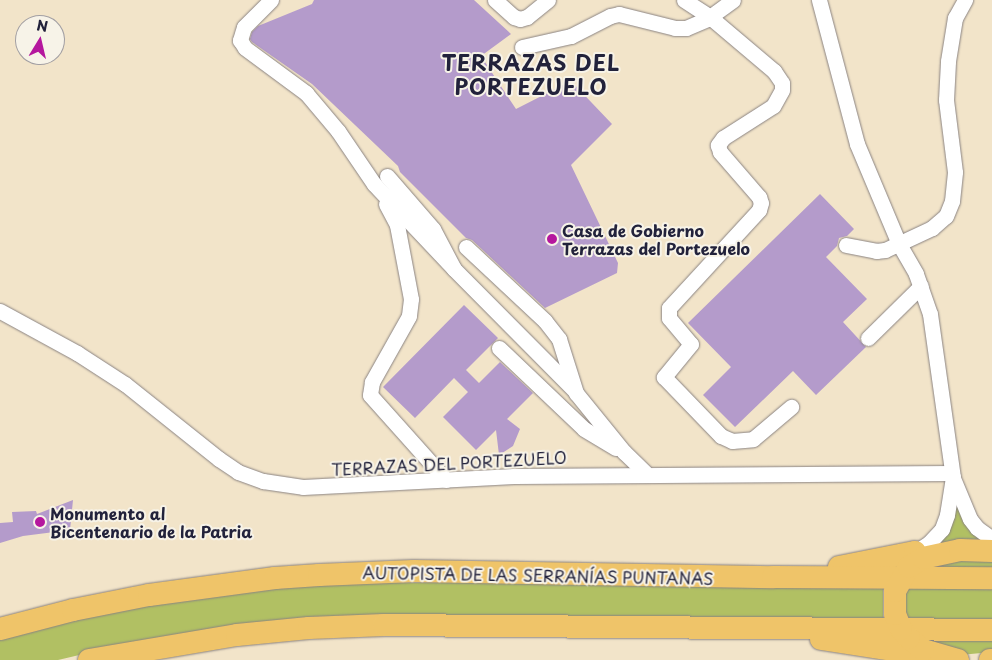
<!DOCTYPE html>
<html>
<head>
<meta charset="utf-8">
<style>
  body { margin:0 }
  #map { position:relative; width:992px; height:660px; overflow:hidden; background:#f2e4c9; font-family:"Playpen Sans",sans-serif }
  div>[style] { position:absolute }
  .green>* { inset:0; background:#b1c063 }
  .building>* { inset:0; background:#b49bcb }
  .roads { filter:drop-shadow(0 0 1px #8a8382) drop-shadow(0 0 1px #8a8382) }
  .minor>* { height:15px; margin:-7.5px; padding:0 7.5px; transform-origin:7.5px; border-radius:7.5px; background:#fff }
  .highway>* { height:22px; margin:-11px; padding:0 11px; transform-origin:11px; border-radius:11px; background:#efc469 }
  .dots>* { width:14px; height:14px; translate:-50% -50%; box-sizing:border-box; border:2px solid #f7f3e8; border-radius:50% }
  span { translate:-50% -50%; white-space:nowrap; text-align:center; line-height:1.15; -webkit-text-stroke:4px #f7f3e8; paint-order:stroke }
  .poi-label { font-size:16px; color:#22223b; font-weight:700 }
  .left { translate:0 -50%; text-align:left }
  .street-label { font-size:16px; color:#22223b }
  .district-label { font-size:21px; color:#22223b; font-weight:700; letter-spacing:1px }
  .north { position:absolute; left:15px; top:15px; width:50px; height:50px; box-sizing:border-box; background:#f7f3e8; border:1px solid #a29fa3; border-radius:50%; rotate:9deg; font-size:14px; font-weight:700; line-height:20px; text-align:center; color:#22223b }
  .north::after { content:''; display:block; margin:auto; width:18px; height:22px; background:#b5179e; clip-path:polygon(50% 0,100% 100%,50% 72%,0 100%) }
</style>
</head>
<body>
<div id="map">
  <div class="green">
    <div style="clip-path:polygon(953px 504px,960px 504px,985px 539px,933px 544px)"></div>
    <div style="clip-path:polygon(992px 556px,992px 571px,922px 566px)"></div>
    <div style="clip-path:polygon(459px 582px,883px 585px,883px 623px,139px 641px,58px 660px,0 660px,0 639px,83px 614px,205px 596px,322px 584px)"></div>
    <div style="clip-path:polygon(992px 585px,992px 624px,907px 623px,903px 588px)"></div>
    <div style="clip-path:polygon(916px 637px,992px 637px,992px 652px,960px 655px)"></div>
  </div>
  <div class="building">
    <div style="clip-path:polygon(314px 0,474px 0,511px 34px,481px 56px,516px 109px,571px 81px,612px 124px,571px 165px,618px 263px,617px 273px,545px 308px,472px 240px,466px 238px,400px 172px,398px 166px,312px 84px,252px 42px,250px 39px,252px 32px,258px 26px,312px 4px)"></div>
    <div style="clip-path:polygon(820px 194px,854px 229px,847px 236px,839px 238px,837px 246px,826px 257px,867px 299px,843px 322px,866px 347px,816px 395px,793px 371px,735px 427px,703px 395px,731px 367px,688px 323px)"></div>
    <div style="clip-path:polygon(464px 305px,498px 338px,466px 370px,479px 383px,500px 362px,533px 393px,507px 419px,520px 429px,513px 446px,499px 455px,496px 430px,476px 450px,443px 417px,468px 392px,454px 378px,415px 418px,383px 387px)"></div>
    <div style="clip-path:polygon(73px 500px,70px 530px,23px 536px,0 543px,0 523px,13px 522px,12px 512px,36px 511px,37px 514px)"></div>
  </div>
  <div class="roads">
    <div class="minor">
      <div style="left:271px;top:0;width:38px;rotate:135deg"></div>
      <div style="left:244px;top:27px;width:14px;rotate:107deg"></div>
      <div style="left:240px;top:40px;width:9px;rotate:58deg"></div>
      <div style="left:245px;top:48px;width:76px;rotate:36.4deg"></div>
      <div style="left:306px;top:93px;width:50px;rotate:49.9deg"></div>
      <div style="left:338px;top:131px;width:64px;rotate:55.8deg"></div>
      <div style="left:374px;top:184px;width:117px;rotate:46.7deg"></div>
      <div style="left:495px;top:0;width:25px;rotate:42deg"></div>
      <div style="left:514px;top:17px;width:6px;rotate:18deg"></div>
      <div style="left:520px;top:19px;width:7px;rotate:-16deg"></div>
      <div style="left:527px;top:17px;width:27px;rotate:-39deg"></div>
      <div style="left:684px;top:0;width:31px;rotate:33deg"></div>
      <div style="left:710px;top:17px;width:84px;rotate:40.2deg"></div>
      <div style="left:774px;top:71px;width:14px;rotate:56deg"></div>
      <div style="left:782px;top:83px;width:7px;rotate:90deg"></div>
      <div style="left:782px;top:90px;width:18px;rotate:119deg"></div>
      <div style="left:773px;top:106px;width:59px;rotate:147.4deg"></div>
      <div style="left:723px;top:138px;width:9px;rotate:126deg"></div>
      <div style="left:718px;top:145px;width:7px;rotate:74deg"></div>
      <div style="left:720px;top:152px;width:60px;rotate:49.1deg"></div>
      <div style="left:759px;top:197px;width:6px;rotate:72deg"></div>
      <div style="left:761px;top:203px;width:7px;rotate:106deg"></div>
      <div style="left:759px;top:210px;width:133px;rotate:132.6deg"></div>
      <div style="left:669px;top:308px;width:10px;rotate:90deg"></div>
      <div style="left:669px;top:318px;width:34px;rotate:50deg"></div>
      <div style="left:691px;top:344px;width:43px;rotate:129.3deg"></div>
      <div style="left:664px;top:377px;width:82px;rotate:46deg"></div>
      <div style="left:721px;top:436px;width:12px;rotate:24deg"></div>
      <div style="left:732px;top:441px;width:21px;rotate:-5deg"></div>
      <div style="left:753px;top:439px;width:50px;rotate:-40.1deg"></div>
      <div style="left:819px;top:0;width:149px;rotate:75.2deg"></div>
      <div style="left:857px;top:144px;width:108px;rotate:67.2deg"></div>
      <div style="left:899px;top:244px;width:34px;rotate:60deg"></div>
      <div style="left:916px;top:274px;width:42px;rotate:70.7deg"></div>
      <div style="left:930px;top:314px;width:165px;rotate:82deg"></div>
      <div style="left:953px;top:477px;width:38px;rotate:99deg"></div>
      <div style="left:947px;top:515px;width:15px;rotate:110deg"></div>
      <div style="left:942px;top:529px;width:19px;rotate:133deg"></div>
      <div style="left:929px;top:543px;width:17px;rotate:147deg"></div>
      <div style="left:522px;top:47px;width:50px;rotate:-12.7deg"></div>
      <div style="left:571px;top:36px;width:44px;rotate:-27.1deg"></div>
      <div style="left:610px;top:16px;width:9px;rotate:-13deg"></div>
      <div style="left:619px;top:14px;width:58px;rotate:14deg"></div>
      <div style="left:675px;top:28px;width:11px"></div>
      <div style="left:686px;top:28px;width:23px;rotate:-23deg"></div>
      <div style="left:707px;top:19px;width:32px;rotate:-36deg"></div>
      <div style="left:387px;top:176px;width:70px;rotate:49deg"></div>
      <div style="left:433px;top:229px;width:45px;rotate:62.3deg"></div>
      <div style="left:454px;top:269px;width:170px;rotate:45.2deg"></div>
      <div style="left:386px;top:204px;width:24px;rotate:62deg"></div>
      <div style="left:397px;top:225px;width:75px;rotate:79.3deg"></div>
      <div style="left:411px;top:299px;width:17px;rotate:97deg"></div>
      <div style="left:409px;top:316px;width:76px;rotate:119.3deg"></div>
      <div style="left:372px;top:382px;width:13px;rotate:99deg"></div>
      <div style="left:370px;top:395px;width:114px;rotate:48.2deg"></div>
      <div style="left:846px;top:245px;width:31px;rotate:11deg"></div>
      <div style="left:876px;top:251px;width:9px;rotate:-6deg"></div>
      <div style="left:885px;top:250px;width:52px;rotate:-25.1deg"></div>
      <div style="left:932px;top:228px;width:18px;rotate:-41deg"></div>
      <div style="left:946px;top:216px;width:16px;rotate:-68deg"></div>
      <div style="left:952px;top:201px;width:29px;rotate:-84deg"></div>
      <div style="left:955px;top:172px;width:73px;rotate:-97.1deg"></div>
      <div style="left:946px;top:100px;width:39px;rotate:-87deg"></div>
      <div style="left:948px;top:61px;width:44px;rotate:-80.8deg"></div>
      <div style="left:955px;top:18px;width:21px;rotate:-61deg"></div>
      <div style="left:466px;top:247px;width:108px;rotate:43.1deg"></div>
      <div style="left:545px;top:321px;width:23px;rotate:52deg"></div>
      <div style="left:559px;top:339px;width:57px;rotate:72.5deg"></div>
      <div style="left:576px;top:393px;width:76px;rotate:50.9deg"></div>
      <div style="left:624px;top:452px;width:30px;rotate:44deg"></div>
      <div style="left:0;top:311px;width:88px;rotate:28.6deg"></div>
      <div style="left:77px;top:353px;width:57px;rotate:32.9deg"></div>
      <div style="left:125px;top:384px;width:120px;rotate:38.6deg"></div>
      <div style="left:219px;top:459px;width:23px;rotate:34deg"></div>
      <div style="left:238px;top:472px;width:27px;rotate:20deg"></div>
      <div style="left:263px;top:481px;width:40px;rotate:8.5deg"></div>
      <div style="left:303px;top:487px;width:211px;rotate:-3deg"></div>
      <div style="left:514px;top:476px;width:438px;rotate:-0.4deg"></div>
      <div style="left:868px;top:338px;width:74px;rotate:-44.5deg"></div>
      <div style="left:499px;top:348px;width:117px;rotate:43.6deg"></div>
      <div style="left:584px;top:429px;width:37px;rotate:31deg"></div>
      <div style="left:953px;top:478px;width:44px;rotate:67.5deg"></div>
      <div style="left:970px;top:519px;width:11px;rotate:52deg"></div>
      <div style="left:977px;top:528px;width:19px;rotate:36deg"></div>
    </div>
    <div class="highway">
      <div style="left:839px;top:567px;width:77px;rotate:-11.2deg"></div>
      <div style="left:915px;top:552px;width:9px;rotate:63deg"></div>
      <div style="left:0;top:629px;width:75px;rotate:-14.6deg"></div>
      <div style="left:73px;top:610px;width:77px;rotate:-11.2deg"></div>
      <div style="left:149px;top:595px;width:127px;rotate:-7.7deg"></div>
      <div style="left:275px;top:578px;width:44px;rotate:-3.9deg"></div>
      <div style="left:319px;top:575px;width:95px;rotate:-2.4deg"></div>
      <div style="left:414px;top:571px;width:359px;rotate:1deg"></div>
      <div style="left:773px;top:577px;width:219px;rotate:0.3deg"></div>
      <div style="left:821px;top:639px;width:111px;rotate:8.8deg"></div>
      <div style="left:89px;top:660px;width:150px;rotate:-9.6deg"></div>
      <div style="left:237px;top:635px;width:72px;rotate:-5.6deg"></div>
      <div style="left:309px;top:628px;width:75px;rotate:-2.3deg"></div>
      <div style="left:384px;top:625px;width:608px;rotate:0.47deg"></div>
      <div style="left:958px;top:660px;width:36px;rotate:-164deg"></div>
      <div style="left:923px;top:650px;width:18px;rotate:-139deg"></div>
      <div style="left:909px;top:638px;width:12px;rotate:-132deg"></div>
      <div style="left:901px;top:629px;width:16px;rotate:-112deg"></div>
      <div style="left:895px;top:614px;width:23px;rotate:-90deg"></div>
      <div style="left:895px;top:591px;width:28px;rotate:-60deg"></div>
      <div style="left:909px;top:567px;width:17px;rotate:-33deg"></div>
      <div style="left:923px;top:558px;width:38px;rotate:-12deg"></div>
      <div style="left:960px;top:550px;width:32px;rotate:2deg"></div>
      <div style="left:990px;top:660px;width:2px"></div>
    </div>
  </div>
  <div class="dots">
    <div style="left:552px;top:239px;background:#b5179e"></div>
    <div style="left:40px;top:522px;background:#b5179e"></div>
  </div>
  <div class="poi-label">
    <span class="left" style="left:562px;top:239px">Casa de Gobierno<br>Terrazas del Portezuelo</span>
    <span class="left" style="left:50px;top:522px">Monumento al<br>Bicentenario de la Patria</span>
  </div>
  <div class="street-label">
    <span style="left:449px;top:463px;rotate:-3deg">TERRAZAS DEL PORTEZUELO</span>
    <span style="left:538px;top:575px;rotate:1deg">AUTOPISTA DE LAS SERRANÍAS PUNTANAS</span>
  </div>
  <div class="district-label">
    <span style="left:531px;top:74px">TERRAZAS DEL<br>PORTEZUELO</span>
  </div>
  <div class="north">N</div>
</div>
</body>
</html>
